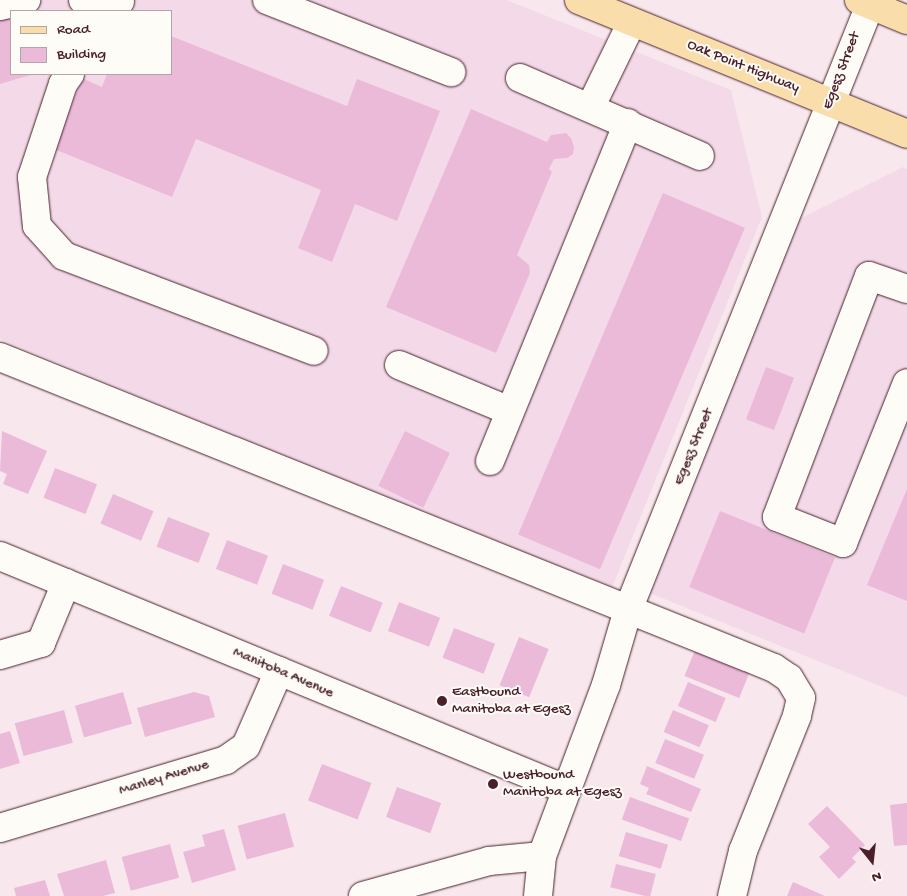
<!DOCTYPE html>
<html>
<head>
<meta charset="utf-8">
<style>
  body { margin:0 }
  #map { position:relative; width:907px; height:896px; overflow:hidden; background:#f8e8ee; font-family:"Gochi Hand",sans-serif }
  div>[style] { position:absolute }
  .built>* { inset:0; background:#f4dae8 }
  .building>* { inset:0; background:#ebbad9; transform-origin:0 0 }
  .roads { filter:drop-shadow(0 0 1px #4a1f2b) drop-shadow(0 0 1px #4a1f2b) }
  .minor>* { height:28px; margin:-14px; padding:0 14px; transform-origin:14px; border-radius:14px; background:#fdfcf7 }
  .major>* { height:28px; margin:-14px; padding:0 14px; transform-origin:14px; border-radius:14px; background:#f9deab }
  .dots>* { width:14px; height:14px; translate:-50% -50%; box-sizing:border-box; border:2px solid #fdfcf7; border-radius:50% }
  span { translate:-50% -50%; white-space:nowrap; text-align:center; line-height:1.15; -webkit-text-stroke:4px #fdfcf7; paint-order:stroke }
  .street-label { font-size:15px; color:#4a1f2b }
  .poi-label { font-size:15px; color:#4a1f2b }
  .left { translate:0 -50%; text-align:left }
  .legend { position:absolute; left:10px; top:10px; width:162px; height:65px; box-sizing:border-box; background:#fdfcf7; border:1px solid #b5a4a5; margin:0; padding:6px 9px; list-style:none; font-size:15px; color:#4a1f2b }
  .legend li { display:flex; align-items:center; gap:10px; height:25px }
  .legend b { width:25px; border:1px solid #b5a4a5 }
  .north { position:absolute; left:847px; top:836px; width:50px; height:50px; -webkit-text-stroke:4px #fdfcf7; paint-order:stroke; rotate:164deg; font-size:14px; font-weight:700; line-height:20px; text-align:center; color:#4a1f2b }
  .north::after { content:''; display:block; margin:auto; width:18px; height:22px; background:#4a1f2b; clip-path:polygon(50% 0,100% 100%,50% 72%,0 100%) }
</style>
</head>
<body>
<div id="map">
  <div class="built">
    <div style="clip-path:polygon(evenodd,0 0,507px 0,731px 90px,762px 217px,611px 590px,0 339px,0 0,11px 11px,171px 11px,171px 74px,11px 74px,11px 11px)"></div>
    <div style="clip-path:polygon(903px 167px,907px 169px,907px 697px,642px 590px,793px 222px)"></div>
  </div>
  <div class="building">
    <div style="clip-path:polygon(11px 15px,11px 74px,34px 74px,0 84px,0 18px)"></div>
    <div style="clip-path:polygon(171px 36px,347px 106px,357px 79px,440px 111px,397px 221px,355px 204px,332px 262px,298px 248px,321px 190px,196px 139px,172px 197px,54px 149px,82px 78px,102px 87px,107px 74px,171px 74px)"></div>
    <div style="clip-path:polygon(471px 109px,547px 142px,551px 135px,566px 133px,571px 138px,574px 147px,573px 154px,567px 158px,554px 159px,549px 169px,552px 172px,517px 255px,529px 265px,530px 273px,496px 353px,386px 307px)"></div>
    <div style="left:663px;top:193px;width:89px;height:371px;rotate:23deg"></div>
    <div style="left:766px;top:367px;width:30px;height:56px;rotate:21deg"></div>
    <div style="clip-path:polygon(2px 431px,47px 451px,28px 494px,3px 484px,7px 474px,0 471px)"></div>
    <div style="left:405px;top:431px;width:50px;height:61px;rotate:26deg"></div>
    <div style="left:55px;top:468px;width:45px;height:32px;rotate:21deg"></div>
    <div style="clip-path:polygon(907px 489px,907px 601px,867px 585px)"></div>
    <div style="left:113px;top:494px;width:44px;height:32px;rotate:23deg"></div>
    <div style="left:720px;top:511px;width:124px;height:82px;rotate:22deg"></div>
    <div style="left:168px;top:517px;width:45px;height:32px;rotate:21deg"></div>
    <div style="left:227px;top:540px;width:44px;height:31px;rotate:21deg"></div>
    <div style="left:283px;top:564px;width:44px;height:32px;rotate:21deg"></div>
    <div style="left:341px;top:586px;width:45px;height:32px;rotate:22deg"></div>
    <div style="left:399px;top:602px;width:44px;height:31px;rotate:21deg"></div>
    <div style="left:454px;top:628px;width:44px;height:32px;rotate:21deg"></div>
    <div style="left:519px;top:637px;width:32px;height:52px;rotate:22deg"></div>
    <div style="left:695px;top:650px;width:59px;height:28px;rotate:22deg"></div>
    <div style="left:688px;top:682px;width:41px;height:26px;rotate:23deg"></div>
    <div style="left:123px;top:692px;width:33px;height:50px;rotate:74deg"></div>
    <div style="clip-path:polygon(194px 692px,209px 696px,215px 717px,145px 737px,137px 708px)"></div>
    <div style="left:64px;top:710px;width:34px;height:51px;rotate:75deg"></div>
    <div style="left:673px;top:710px;width:39px;height:24px;rotate:23deg"></div>
    <div style="clip-path:polygon(10px 731px,20px 763px,0 769px,0 734px)"></div>
    <div style="left:665px;top:739px;width:42px;height:26px;rotate:22deg"></div>
    <div style="left:322px;top:764px;width:53px;height:39px;rotate:21deg"></div>
    <div style="clip-path:polygon(647px 766px,701px 789px,691px 812px,646px 794px,649px 788px,640px 784px)"></div>
    <div style="left:397px;top:787px;width:47px;height:32px;rotate:20deg"></div>
    <div style="left:630px;top:797px;width:63px;height:24px;rotate:20deg"></div>
    <div style="clip-path:polygon(907px 803px,907px 845px,894px 846px,890px 805px)"></div>
    <div style="clip-path:polygon(827px 806px,865px 845px,852px 858px,856px 862px,839px 879px,819px 857px,830px 847px,808px 824px)"></div>
    <div style="left:285px;top:813px;width:35px;height:49px;rotate:75deg"></div>
    <div style="clip-path:polygon(224px 829px,236px 870px,192px 883px,183px 852px,205px 846px,202px 835px)"></div>
    <div style="left:626px;top:832px;width:44px;height:25px;rotate:17deg"></div>
    <div style="left:170px;top:844px;width:35px;height:50px;rotate:75deg"></div>
    <div style="clip-path:polygon(106px 860px,115px 893px,103px 896px,64px 896px,57px 874px)"></div>
    <div style="left:616px;top:864px;width:41px;height:24px;rotate:14deg"></div>
    <div style="clip-path:polygon(45px 880px,50px 896px,16px 896px,14px 888px)"></div>
    <div style="clip-path:polygon(793px 882px,825px 896px,787px 896px)"></div>
  </div>
  <div class="roads">
    <div class="minor">
      <div style="left:83px;top:0;width:37px;rotate:2deg"></div>
      <div style="left:267px;top:0;width:198px;rotate:21.4deg"></div>
      <div style="left:0;top:6px;width:27px;rotate:-13deg"></div>
      <div style="left:70px;top:74px;width:12px;rotate:125deg"></div>
      <div style="left:63px;top:84px;width:98px;rotate:108.4deg"></div>
      <div style="left:32px;top:177px;width:49px;rotate:84.2deg"></div>
      <div style="left:37px;top:226px;width:40px;rotate:48deg"></div>
      <div style="left:64px;top:256px;width:267px;rotate:20.8deg"></div>
      <div style="left:520px;top:78px;width:196px;rotate:23.4deg"></div>
      <div style="left:591px;top:106px;width:93px;rotate:-64deg"></div>
      <div style="left:907px;top:289px;width:40px;rotate:-161.1deg"></div>
      <div style="left:869px;top:276px;width:258px;rotate:110.9deg"></div>
      <div style="left:777px;top:517px;width:71px;rotate:21.5deg"></div>
      <div style="left:843px;top:543px;width:172px;rotate:-68.2deg"></div>
      <div style="left:0;top:357px;width:834px;rotate:21.89deg"></div>
      <div style="left:774px;top:668px;width:18px;rotate:34deg"></div>
      <div style="left:789px;top:678px;width:23px;rotate:59deg"></div>
      <div style="left:801px;top:698px;width:18px;rotate:103deg"></div>
      <div style="left:797px;top:716px;width:145px;rotate:111.8deg"></div>
      <div style="left:743px;top:851px;width:46px;rotate:103.7deg"></div>
      <div style="left:399px;top:365px;width:120px;rotate:22.5deg"></div>
      <div style="left:490px;top:461px;width:365px;rotate:-67.8deg"></div>
      <div style="left:0;top:556px;width:611px;rotate:22.41deg"></div>
      <div style="left:0;top:655px;width:43px;rotate:-16.3deg"></div>
      <div style="left:41px;top:643px;width:65px;rotate:-67.4deg"></div>
      <div style="left:0;top:828px;width:236px;rotate:-16.7deg"></div>
      <div style="left:226px;top:760px;width:24px;rotate:-35deg"></div>
      <div style="left:246px;top:746px;width:82px;rotate:-66.3deg"></div>
      <div style="left:363px;top:896px;width:131px;rotate:-15.5deg"></div>
      <div style="left:489px;top:861px;width:53px;rotate:-5.4deg"></div>
      <div style="left:538px;top:896px;width:40px;rotate:-84.3deg"></div>
      <div style="left:542px;top:856px;width:183px;rotate:-69.5deg"></div>
      <div style="left:606px;top:685px;width:78px;rotate:-73.7deg"></div>
      <div style="left:628px;top:610px;width:657px;rotate:-68.2deg"></div>
    </div>
    <div class="major">
      <div style="left:579px;top:0;width:354px;rotate:22.2deg"></div>
      <div style="left:859px;top:0;width:52px;rotate:22.6deg"></div>
    </div>
  </div>
  <div class="dots">
    <div style="left:442px;top:701px;background:#4a1f2b"></div>
    <div style="left:493px;top:784px;background:#4a1f2b"></div>
  </div>
  <div class="street-label">
    <span style="left:743px;top:67px;rotate:22deg">Oak Point Highway</span>
    <span style="left:842px;top:71px;rotate:-69deg">Egesz Street</span>
    <span style="left:694px;top:447px;rotate:-68deg">Egesz Street</span>
    <span style="left:283px;top:673px;rotate:23deg">Manitoba Avenue</span>
    <span style="left:164px;top:778px;rotate:-17deg">Manley Avenue</span>
  </div>
  <div class="poi-label">
    <span class="left" style="left:452px;top:701px">Eastbound<br>Manitoba at Egesz</span>
    <span class="left" style="left:503px;top:784px">Westbound<br>Manitoba at Egesz</span>
  </div>
  <ul class="legend">
  <li><b style="height:6px;background:#f9deab"></b>Road</li>
  <li><b style="height:14px;background:#ebbad9"></b>Building</li>
  </ul>
  <div class="north">N</div>
</div>
</body>
</html>
